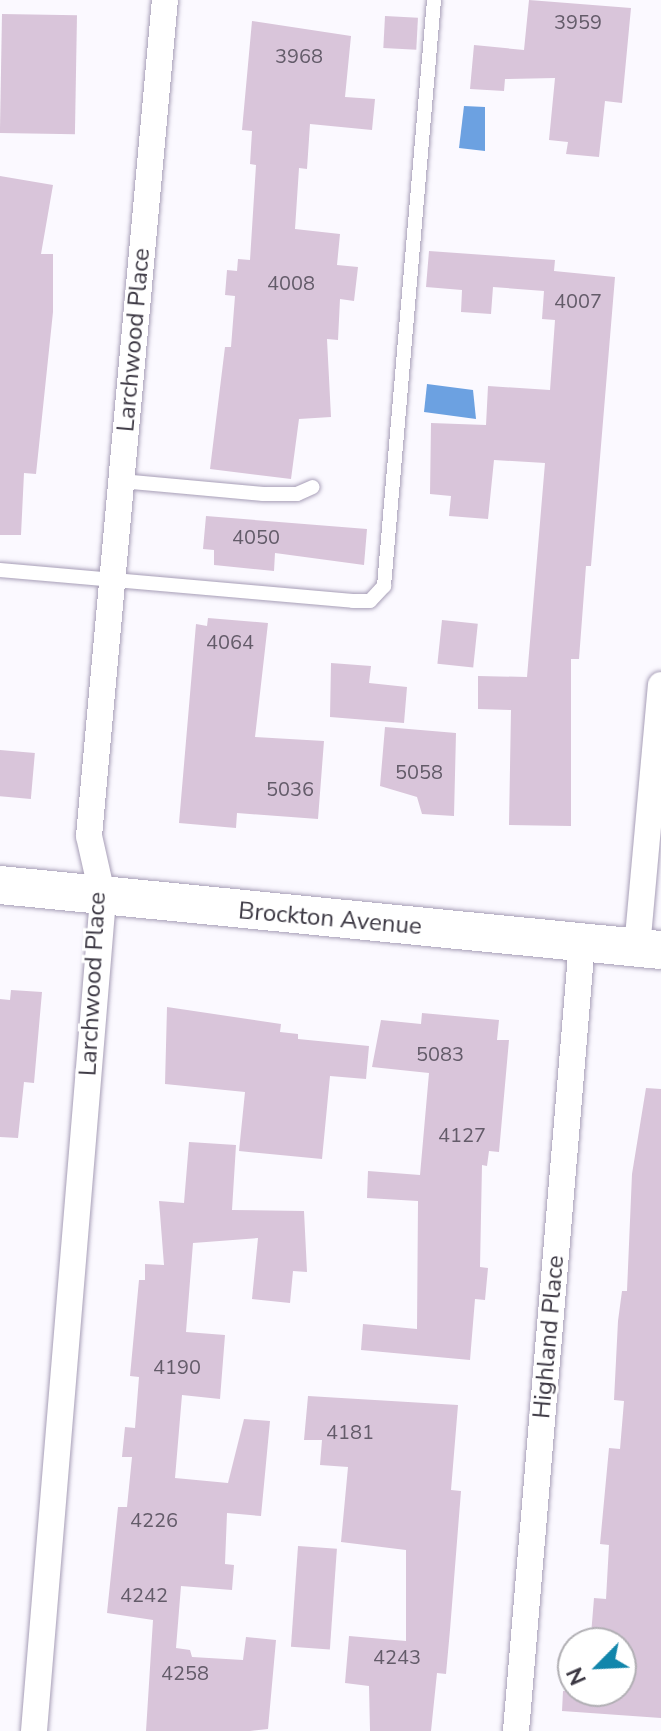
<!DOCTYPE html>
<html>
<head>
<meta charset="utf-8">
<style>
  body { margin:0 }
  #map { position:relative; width:661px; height:1731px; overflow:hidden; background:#fbf9ff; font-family:"Nunito Sans",sans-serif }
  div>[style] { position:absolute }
  .water>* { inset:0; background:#6ca1e1 }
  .building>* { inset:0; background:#d9c5da; transform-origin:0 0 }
  .roads { filter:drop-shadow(0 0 2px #a79eb7) drop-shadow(0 0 2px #a79eb7) }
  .lane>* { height:14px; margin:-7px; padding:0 7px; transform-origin:7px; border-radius:7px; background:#fff }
  .street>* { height:26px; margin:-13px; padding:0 13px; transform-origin:13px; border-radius:13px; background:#fff }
  .secondary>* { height:38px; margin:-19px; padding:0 19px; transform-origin:19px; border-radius:19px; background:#fff }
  span { translate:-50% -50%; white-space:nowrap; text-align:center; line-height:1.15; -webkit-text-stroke:6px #fff; paint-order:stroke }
  .number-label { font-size:20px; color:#635b69 }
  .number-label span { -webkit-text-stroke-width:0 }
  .street-label { font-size:24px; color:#3c3843 }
  .north { position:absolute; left:557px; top:1627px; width:80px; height:80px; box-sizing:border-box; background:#fff; border:2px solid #b1afb4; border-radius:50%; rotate:246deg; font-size:22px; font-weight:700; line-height:32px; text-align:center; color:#3c3843 }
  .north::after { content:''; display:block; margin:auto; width:28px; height:36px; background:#1286ab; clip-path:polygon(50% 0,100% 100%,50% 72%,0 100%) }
</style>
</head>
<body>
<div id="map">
  <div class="water">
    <div style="clip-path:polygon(464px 106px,485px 107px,485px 151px,459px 148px)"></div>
    <div style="clip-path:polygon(427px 384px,473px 390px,476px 419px,424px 412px)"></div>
  </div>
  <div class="building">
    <div style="clip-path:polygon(529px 0,631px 8px,622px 103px,605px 101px,599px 157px,566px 154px,568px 142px,549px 140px,555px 78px,505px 79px,504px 91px,470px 89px,474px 45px,524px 50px)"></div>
    <div style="left:2px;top:14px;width:75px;height:119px;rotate:1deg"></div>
    <div style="left:385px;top:16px;width:33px;height:32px;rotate:3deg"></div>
    <div style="clip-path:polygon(252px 21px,351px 36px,345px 97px,375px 99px,372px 130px,310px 124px,307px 169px,299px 168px,295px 229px,340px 234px,337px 265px,358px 267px,354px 301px,340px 299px,338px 340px,327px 339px,331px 417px,299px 419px,291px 479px,210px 469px,225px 347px,231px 347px,235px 296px,225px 295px,227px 270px,237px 271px,238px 259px,250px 260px,256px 165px,250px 164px,252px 131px,242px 130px)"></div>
    <div style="clip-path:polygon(0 176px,53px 185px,41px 254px,53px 254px,53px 312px,36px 474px,24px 473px,21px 535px,0 535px)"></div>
    <div style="clip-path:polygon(429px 251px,555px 260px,554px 271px,615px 277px,591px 566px,586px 566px,579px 659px,571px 659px,571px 826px,509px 825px,511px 710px,478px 709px,478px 676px,527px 677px,545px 463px,494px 460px,488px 519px,449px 516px,451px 496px,430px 494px,431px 423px,486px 425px,488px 386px,550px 390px,555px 320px,542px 319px,544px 291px,493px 287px,491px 314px,461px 312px,462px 290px,426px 287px)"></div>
    <div style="clip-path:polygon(206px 516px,367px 529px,364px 565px,275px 553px,274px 571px,214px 565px,214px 550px,203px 549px)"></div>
    <div style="clip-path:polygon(208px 618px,268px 623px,255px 737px,324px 741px,318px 819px,237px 813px,236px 828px,179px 823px,196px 624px,207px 626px)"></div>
    <div style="left:442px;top:620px;width:36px;height:44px;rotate:6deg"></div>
    <div style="clip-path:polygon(331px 663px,371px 666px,369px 683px,407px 687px,404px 723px,330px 717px)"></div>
    <div style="clip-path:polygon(385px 727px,456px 733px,454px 816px,422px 814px,417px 797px,380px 786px)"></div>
    <div style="left:0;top:750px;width:35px;height:46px;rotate:5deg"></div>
    <div style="clip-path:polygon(11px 990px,42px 992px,34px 1083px,24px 1082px,18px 1138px,0 1137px,0 999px,10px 1000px)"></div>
    <div style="clip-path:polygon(167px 1007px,281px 1024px,280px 1032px,298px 1034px,298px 1039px,369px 1046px,366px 1079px,330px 1076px,322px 1159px,239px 1151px,245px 1092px,165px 1084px)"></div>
    <div style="clip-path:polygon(422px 1013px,499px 1020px,497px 1040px,509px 1040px,499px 1152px,489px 1151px,487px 1166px,482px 1165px,480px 1267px,488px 1268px,485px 1300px,475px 1299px,470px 1360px,361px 1350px,363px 1324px,417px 1329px,418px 1201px,367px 1198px,368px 1171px,420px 1175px,429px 1073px,372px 1067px,381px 1020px,421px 1024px)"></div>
    <div style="clip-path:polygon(646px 1088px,661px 1089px,661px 1718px,562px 1711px,563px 1691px,621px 1691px,621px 1637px,591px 1635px,594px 1598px,606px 1599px,609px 1545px,600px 1544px,609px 1448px,620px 1449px,624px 1401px,614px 1400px,618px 1321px,622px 1291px,627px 1291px,632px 1174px)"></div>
    <div style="clip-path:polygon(189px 1142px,236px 1145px,232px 1210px,304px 1211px,307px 1272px,293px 1271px,290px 1303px,252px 1299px,258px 1238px,193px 1243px,186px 1332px,225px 1335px,220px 1399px,182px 1395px,175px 1478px,228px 1483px,244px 1419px,270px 1421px,261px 1516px,227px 1513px,225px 1564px,234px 1565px,232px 1590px,181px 1586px,176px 1648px,190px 1650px,192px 1657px,243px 1660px,246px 1637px,276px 1640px,268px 1729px,250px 1731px,146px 1731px,153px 1620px,107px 1613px,118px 1507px,127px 1507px,132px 1457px,122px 1457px,125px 1427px,135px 1428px,139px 1377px,130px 1376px,139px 1280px,145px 1280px,145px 1264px,164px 1265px,159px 1201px,184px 1203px)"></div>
    <div style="clip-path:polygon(308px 1396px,458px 1405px,451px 1490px,461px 1491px,450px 1630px,446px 1674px,437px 1673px,431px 1731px,370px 1731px,369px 1686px,345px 1683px,349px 1636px,406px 1641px,406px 1550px,341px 1542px,348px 1467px,320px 1465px,322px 1440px,304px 1440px)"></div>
    <div style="left:298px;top:1546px;width:39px;height:101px;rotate:4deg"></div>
  </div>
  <div class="roads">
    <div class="lane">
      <div style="left:121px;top:481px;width:143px;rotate:5.2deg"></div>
      <div style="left:263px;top:494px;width:34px"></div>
      <div style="left:297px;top:494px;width:17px;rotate:-24deg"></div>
      <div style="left:0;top:570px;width:354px;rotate:5deg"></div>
      <div style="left:353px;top:601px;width:17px"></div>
      <div style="left:370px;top:601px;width:21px;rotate:-47deg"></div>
      <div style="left:384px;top:586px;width:588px;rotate:-85.12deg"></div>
    </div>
    <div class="street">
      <div style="left:637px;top:948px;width:264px;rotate:-84.8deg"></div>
      <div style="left:34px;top:1731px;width:836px;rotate:-85.26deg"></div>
      <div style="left:103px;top:898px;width:64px;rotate:-102.7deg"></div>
      <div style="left:89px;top:836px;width:839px;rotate:-84.81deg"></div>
      <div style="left:516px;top:1731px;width:791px;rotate:-85.21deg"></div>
    </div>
    <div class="secondary">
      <div style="left:0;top:885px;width:664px;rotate:5.62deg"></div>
    </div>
  </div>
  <div class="number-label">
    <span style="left:578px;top:22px">3959</span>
    <span style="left:299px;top:56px">3968</span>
    <span style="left:291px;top:283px">4008</span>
    <span style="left:578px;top:301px">4007</span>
    <span style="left:256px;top:537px">4050</span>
    <span style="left:230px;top:642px">4064</span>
    <span style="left:419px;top:772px">5058</span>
    <span style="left:290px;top:789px">5036</span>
    <span style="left:440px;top:1054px">5083</span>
    <span style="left:462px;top:1135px">4127</span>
    <span style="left:177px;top:1367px">4190</span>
    <span style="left:350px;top:1432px">4181</span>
    <span style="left:154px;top:1520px">4226</span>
    <span style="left:144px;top:1595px">4242</span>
    <span style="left:397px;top:1657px">4243</span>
    <span style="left:185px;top:1673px">4258</span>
  </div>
  <div class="street-label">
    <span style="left:134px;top:340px;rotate:-85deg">Larchwood Place</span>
    <span style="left:330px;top:919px;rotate:5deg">Brockton Avenue</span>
    <span style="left:93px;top:984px;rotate:-87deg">Larchwood Place</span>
    <span style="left:549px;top:1337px;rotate:-85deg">Highland Place</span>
  </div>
  <div class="north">N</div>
</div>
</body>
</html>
